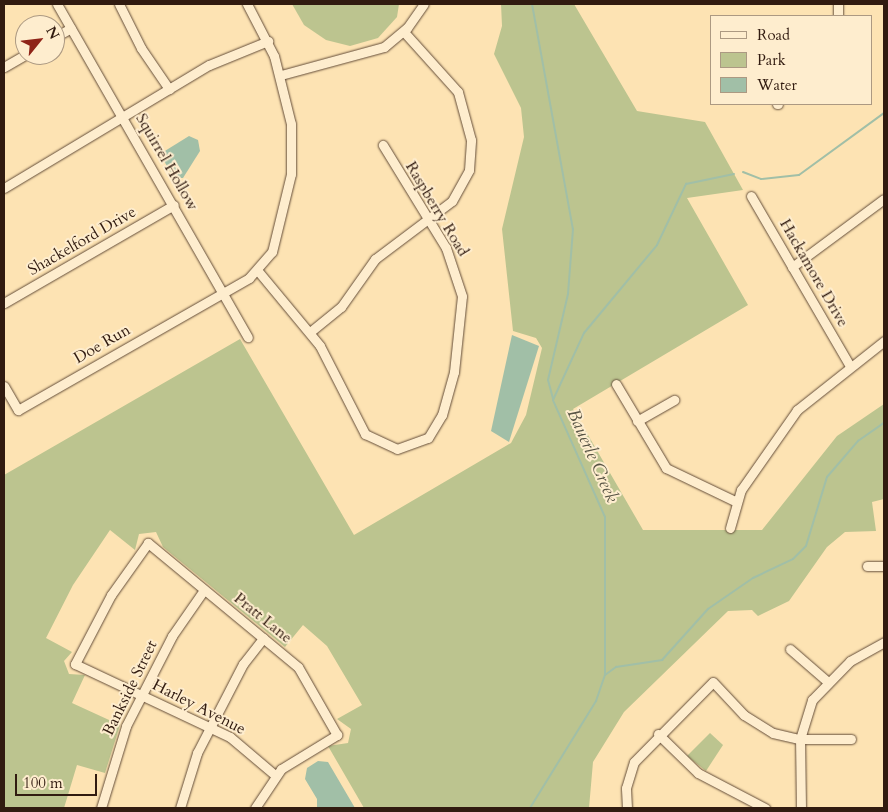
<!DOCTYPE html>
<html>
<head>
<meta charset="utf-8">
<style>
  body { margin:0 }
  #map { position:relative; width:888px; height:812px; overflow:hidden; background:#fde3b3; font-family:Cardo,serif }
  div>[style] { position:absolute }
  .green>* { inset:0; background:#bcc48f }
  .water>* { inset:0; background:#a1bfa7 }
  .stream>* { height:2px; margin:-1px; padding:0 1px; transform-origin:1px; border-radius:1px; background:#a1bfa7 }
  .roads { filter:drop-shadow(0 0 1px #644d39) drop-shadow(0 0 1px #644d39) }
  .minor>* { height:9px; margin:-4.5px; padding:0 4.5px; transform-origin:4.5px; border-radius:4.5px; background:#feedce }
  span { translate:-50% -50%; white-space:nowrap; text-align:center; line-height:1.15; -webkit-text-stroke:4px #feedce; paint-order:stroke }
  .street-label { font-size:16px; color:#311b10 }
  .water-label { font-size:18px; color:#585445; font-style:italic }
  .frame { position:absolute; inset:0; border:5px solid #311b10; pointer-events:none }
  .legend { position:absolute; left:710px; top:15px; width:162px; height:90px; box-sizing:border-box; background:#feedce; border:1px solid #ac9982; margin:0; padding:6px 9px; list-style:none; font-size:15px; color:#311b10 }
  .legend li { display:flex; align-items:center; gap:10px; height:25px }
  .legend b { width:25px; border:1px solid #ac9982 }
  .north { position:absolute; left:15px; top:15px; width:50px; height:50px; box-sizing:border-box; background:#feedce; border:1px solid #ac9982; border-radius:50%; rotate:61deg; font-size:14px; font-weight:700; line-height:20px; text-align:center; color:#311b10 }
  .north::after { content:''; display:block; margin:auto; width:18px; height:22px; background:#8f2418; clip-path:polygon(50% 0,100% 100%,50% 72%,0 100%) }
  .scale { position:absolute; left:15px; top:774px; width:82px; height:22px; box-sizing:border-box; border:2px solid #311b10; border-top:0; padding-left:6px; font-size:15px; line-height:18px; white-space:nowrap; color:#311b10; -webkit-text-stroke:4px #feedce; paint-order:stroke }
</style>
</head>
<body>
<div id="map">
  <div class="green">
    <div style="clip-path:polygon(292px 4px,399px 4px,397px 17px,378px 38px,350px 46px,326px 40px,304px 25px)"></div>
    <div style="clip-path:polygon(501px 4px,574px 4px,637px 111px,705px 122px,743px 190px,687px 198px,748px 305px,573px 409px,643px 530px,762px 530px,837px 436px,884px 404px,884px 499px,872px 502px,876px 531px,845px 532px,827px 547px,789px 601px,758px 616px,752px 610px,728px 611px,624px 712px,593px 762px,589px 808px,364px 808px,328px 746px,348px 743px,351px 729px,337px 719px,362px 705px,327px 646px,303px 625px,285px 647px,163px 547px,156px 532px,139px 534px,135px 550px,110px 530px,73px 585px,46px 638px,72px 652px,64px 661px,69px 674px,85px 675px,72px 703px,120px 725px,105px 773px,77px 765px,64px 808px,4px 808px,4px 475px,240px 339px,354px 535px,511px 443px,526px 415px,542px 348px,536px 338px,513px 331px,502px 229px,524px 137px,521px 108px,494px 54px,502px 26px)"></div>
    <div style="clip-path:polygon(710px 733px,723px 745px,706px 771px,687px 756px)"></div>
  </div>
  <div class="water">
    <div style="clip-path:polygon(189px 136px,198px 140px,200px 151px,183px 178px,174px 178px,160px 154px)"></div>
    <div style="clip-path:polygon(512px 335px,539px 346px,509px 442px,491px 431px)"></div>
    <div style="clip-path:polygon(318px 761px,328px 762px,355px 808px,317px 808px,317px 799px,305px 779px,307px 768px)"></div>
  </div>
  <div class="stream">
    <div style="left:532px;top:4px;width:229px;rotate:79.7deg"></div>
    <div style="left:573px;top:229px;width:65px;rotate:94.4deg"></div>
    <div style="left:568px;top:294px;width:88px;rotate:103.1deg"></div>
    <div style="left:548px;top:380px;width:20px;rotate:75deg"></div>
    <div style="left:743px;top:172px;width:19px;rotate:21deg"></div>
    <div style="left:761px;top:179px;width:38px;rotate:-6deg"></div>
    <div style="left:799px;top:175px;width:105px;rotate:-36.1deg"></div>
    <div style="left:605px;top:675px;width:14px;rotate:-36deg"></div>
    <div style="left:616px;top:667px;width:47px;rotate:-8.7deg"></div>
    <div style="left:662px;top:660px;width:69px;rotate:-48deg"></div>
    <div style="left:708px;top:609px;width:55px;rotate:-34.6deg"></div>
    <div style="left:753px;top:578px;width:44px;rotate:-25.4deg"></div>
    <div style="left:793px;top:559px;width:18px;rotate:-45deg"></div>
    <div style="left:806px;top:546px;width:72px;rotate:-73.1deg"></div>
    <div style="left:827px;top:477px;width:48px;rotate:-49.3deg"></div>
    <div style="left:858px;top:441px;width:32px;rotate:-35deg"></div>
    <div style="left:530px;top:808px;width:126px;rotate:-58.3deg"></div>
    <div style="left:596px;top:701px;width:28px;rotate:-71deg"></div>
    <div style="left:605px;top:675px;width:158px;rotate:-90deg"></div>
    <div style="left:605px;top:517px;width:128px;rotate:-114deg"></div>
    <div style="left:553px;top:400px;width:74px;rotate:-65.2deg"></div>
    <div style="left:584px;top:333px;width:114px;rotate:-50.3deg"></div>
    <div style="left:657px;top:245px;width:68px;rotate:-64.6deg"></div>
    <div style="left:686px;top:184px;width:49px;rotate:-11.8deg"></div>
  </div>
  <div class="roads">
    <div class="minor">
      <div style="left:57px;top:4px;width:384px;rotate:60.2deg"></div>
      <div style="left:119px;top:4px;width:49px;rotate:63.4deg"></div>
      <div style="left:141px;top:48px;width:50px;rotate:55.7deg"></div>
      <div style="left:838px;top:4px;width:12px;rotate:90deg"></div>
      <div style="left:55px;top:37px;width:18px;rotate:-29deg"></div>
      <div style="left:4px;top:67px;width:24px;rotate:-30deg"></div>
      <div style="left:281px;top:75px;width:107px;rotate:-15.2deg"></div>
      <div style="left:384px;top:47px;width:30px;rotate:-40deg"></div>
      <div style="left:407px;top:28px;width:29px;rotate:-55deg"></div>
      <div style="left:777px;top:104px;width:1px"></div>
      <div style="left:4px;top:188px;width:239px;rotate:-31deg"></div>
      <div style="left:209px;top:65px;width:64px;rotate:-22.1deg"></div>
      <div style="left:751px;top:196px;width:197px;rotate:59.8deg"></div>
      <div style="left:792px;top:267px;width:114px;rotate:-36.5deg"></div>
      <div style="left:258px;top:271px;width:97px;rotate:50.4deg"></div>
      <div style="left:320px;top:346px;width:99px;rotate:62.9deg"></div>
      <div style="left:365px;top:434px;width:35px;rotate:25deg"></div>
      <div style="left:397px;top:449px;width:33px;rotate:-20deg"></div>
      <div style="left:428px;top:438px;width:27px;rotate:-59deg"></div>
      <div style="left:442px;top:415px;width:45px;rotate:-74.4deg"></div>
      <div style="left:454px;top:372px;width:76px;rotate:-84deg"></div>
      <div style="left:462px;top:296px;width:51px;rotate:-108.4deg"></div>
      <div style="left:446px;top:248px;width:121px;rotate:-121.5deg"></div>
      <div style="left:4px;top:303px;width:196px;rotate:-30deg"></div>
      <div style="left:310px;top:332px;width:40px;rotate:-39deg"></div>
      <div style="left:341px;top:307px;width:59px;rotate:-54.7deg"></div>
      <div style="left:375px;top:259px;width:96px;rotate:-37deg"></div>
      <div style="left:452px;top:201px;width:35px;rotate:-61deg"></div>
      <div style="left:469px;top:170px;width:30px;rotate:-86deg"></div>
      <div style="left:471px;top:140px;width:50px;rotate:-105.2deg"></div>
      <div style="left:458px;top:92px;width:81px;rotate:-132deg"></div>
      <div style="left:616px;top:384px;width:98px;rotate:59.2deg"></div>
      <div style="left:666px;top:468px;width:76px;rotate:25.6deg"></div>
      <div style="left:4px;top:386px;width:28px;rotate:60deg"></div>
      <div style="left:18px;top:410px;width:266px;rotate:-29.7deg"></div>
      <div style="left:249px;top:278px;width:35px;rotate:-49deg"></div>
      <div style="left:272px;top:252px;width:80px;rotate:-76.3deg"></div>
      <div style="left:291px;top:174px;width:50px;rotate:-90deg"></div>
      <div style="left:291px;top:124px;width:70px;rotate:-104deg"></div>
      <div style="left:274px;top:56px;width:59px;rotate:-117.4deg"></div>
      <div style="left:637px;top:421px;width:43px;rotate:-29.6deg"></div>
      <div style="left:730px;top:528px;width:40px;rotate:-74deg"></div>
      <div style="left:741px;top:490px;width:98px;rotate:-55deg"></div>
      <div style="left:797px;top:410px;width:111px;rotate:-38.4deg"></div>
      <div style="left:867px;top:566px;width:17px"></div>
      <div style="left:790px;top:649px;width:49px;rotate:40.9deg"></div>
      <div style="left:658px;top:734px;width:56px;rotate:44.3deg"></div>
      <div style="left:698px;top:773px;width:76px;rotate:27.6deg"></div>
      <div style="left:101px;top:808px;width:86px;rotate:-73deg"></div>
      <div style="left:126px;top:726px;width:101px;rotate:-62.9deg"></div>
      <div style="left:172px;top:636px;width:56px;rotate:-55.2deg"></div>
      <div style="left:180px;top:808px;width:58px;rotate:-72.8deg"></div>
      <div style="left:197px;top:753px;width:100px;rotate:-62.7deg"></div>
      <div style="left:243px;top:664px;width:33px;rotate:-52deg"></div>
      <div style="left:255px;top:808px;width:47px;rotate:-56.3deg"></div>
      <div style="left:281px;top:769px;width:66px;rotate:-31.3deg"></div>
      <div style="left:337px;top:735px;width:78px;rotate:-119.8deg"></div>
      <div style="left:298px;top:667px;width:195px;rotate:-140.4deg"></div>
      <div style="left:148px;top:543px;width:64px;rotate:125.4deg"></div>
      <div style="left:111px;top:595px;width:78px;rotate:117.6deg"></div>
      <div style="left:75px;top:664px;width:171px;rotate:25.2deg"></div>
      <div style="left:230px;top:737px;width:59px;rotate:40.2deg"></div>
      <div style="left:627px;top:808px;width:20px;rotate:-93deg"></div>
      <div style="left:626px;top:788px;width:27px;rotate:-73deg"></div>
      <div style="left:634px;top:762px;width:112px;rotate:-45.4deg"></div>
      <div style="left:713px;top:682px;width:45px;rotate:46.8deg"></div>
      <div style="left:744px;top:715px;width:34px;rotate:32deg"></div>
      <div style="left:773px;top:733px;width:28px;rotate:13deg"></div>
      <div style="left:800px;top:739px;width:51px"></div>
      <div style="left:801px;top:808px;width:69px;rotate:-90.8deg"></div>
      <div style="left:800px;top:739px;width:41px;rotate:-72.9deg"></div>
      <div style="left:812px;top:700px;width:54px;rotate:-45.7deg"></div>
      <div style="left:850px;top:661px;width:39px;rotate:-29deg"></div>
    </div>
  </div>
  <div class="street-label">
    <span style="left:167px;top:162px;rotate:60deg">Squirrel Hollow</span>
    <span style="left:437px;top:209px;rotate:59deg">Raspberry Road</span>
    <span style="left:82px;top:241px;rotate:-30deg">Shackelford Drive</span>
    <span style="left:814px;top:273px;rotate:60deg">Hackamore Drive</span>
    <span style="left:102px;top:344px;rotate:-30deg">Doe Run</span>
    <span style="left:263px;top:618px;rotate:39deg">Pratt Lane</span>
    <span style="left:130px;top:688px;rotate:-64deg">Bankside Street</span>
    <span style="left:199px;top:707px;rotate:27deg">Harley Avenue</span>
  </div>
  <div class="water-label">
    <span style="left:592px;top:456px;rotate:66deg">Bauerle Creek</span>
  </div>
  <div class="frame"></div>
  <ul class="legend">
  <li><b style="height:6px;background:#feedce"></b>Road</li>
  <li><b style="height:14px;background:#bcc48f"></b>Park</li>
  <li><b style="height:14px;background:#a1bfa7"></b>Water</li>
  </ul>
  <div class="north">N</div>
  <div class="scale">100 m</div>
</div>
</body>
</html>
